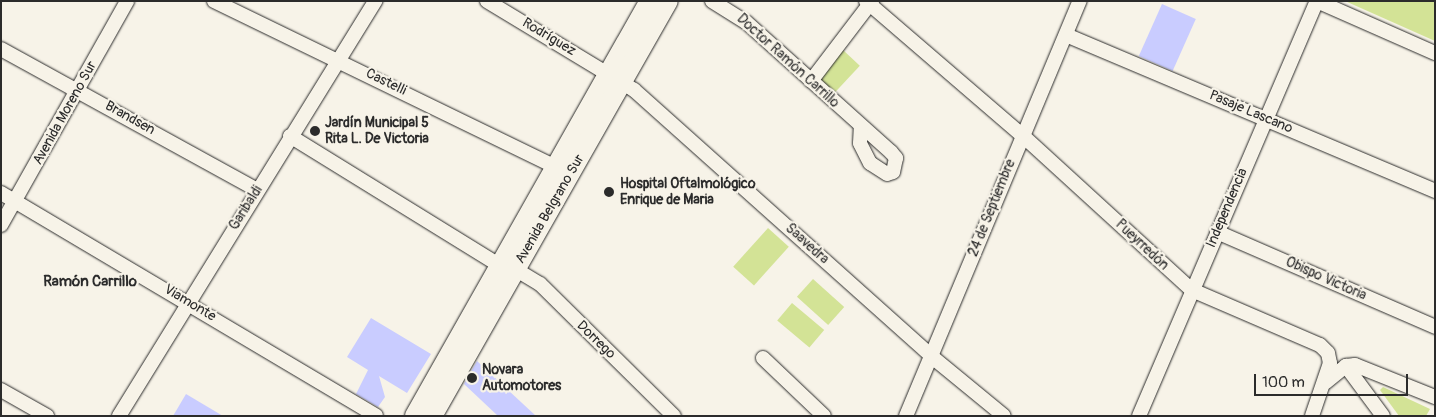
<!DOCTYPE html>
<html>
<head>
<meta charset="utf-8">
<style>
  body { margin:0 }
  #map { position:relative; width:1436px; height:417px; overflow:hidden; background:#f7f3e8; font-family:Pangolin,sans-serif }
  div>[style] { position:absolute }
  .green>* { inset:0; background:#d3e396; transform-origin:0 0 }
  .building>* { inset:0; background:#c9ccff; transform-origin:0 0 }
  .roads { filter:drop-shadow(0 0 1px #2b2b2b) drop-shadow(0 0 1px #2b2b2b) }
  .minor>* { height:14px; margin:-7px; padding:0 7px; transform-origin:7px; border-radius:7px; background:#f7f3e8 }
  .highway>* { height:20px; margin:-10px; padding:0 10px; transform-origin:10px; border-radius:10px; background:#f7f3e8 }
  .dots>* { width:14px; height:14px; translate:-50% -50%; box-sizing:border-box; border:2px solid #f7f3e8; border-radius:50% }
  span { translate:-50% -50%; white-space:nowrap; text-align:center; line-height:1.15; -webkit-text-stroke:4.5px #f7f3e8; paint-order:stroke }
  .street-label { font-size:14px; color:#2b2b2b }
  .poi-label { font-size:14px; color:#2b2b2b; font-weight:700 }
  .left { translate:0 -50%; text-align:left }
  .neighbourhood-label { font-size:15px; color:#2b2b2b; font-weight:700 }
  .frame { position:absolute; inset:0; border:2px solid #2b2b2b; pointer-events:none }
  .scale { position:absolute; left:1254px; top:374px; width:154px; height:22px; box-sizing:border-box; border:2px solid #2b2b2b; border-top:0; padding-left:6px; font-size:15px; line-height:18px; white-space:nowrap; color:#2b2b2b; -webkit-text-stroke:4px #f7f3e8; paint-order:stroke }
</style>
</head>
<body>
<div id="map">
  <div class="green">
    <div style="clip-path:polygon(1345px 1px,1435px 1px,1435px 41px)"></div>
    <div style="left:843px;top:50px;width:23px;height:40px;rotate:43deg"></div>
    <div style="left:768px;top:228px;width:28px;height:52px;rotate:42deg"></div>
    <div style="left:813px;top:279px;width:42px;height:24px;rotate:42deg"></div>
    <div style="left:792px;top:303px;width:42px;height:23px;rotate:40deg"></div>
    <div style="clip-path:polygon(1383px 387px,1430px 409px,1426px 416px,1399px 416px,1380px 390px)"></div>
  </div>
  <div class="building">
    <div style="left:1162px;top:4px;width:37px;height:57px;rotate:24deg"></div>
    <div style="clip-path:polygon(371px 318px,431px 354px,407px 393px,379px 376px,385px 397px,378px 407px,356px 394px,368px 370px,347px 357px)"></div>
    <div style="clip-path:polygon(477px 361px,536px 416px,498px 416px,464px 384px)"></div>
    <div style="clip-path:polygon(186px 394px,223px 416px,173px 416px)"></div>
  </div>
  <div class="roads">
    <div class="minor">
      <div style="left:214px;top:1px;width:380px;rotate:25.9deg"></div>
      <div style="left:487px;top:1px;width:172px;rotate:31.2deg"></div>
      <div style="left:634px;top:90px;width:399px;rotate:41.8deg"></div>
      <div style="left:931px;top:356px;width:94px;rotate:39.4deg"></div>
      <div style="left:712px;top:1px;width:40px;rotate:32deg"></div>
      <div style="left:746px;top:22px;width:195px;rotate:41.9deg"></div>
      <div style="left:891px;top:152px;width:8px;rotate:50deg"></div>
      <div style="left:896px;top:158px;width:14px;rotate:102deg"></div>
      <div style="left:893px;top:172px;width:6px;rotate:162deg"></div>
      <div style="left:887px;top:174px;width:20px;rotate:-147deg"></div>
      <div style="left:870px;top:163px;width:22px;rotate:-117deg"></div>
      <div style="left:860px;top:143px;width:17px;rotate:-87deg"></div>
      <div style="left:866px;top:1px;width:206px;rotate:40.7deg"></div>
      <div style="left:1022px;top:135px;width:230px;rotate:42.4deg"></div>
      <div style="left:1192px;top:290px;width:139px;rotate:23.3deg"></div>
      <div style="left:1320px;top:345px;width:11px;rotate:45deg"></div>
      <div style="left:1328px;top:353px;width:10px;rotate:79deg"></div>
      <div style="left:1330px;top:363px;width:56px;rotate:108.8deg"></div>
      <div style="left:1317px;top:1px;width:129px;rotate:23.8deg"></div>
      <div style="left:1066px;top:35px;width:401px;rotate:22.9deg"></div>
      <div style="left:1px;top:49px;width:292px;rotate:28.8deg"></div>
      <div style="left:811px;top:81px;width:101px;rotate:-52.7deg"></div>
      <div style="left:290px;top:136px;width:246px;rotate:31.7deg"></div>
      <div style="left:1px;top:193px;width:436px;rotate:30.7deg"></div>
      <div style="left:1px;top:225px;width:257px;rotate:-60.6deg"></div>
      <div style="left:1217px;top:232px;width:238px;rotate:23.5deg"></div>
      <div style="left:515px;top:269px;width:29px;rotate:31deg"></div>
      <div style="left:540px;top:284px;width:188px;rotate:44.6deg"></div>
      <div style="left:763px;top:358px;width:84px;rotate:43.6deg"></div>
      <div style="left:1346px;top:366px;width:62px;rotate:53.5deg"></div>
      <div style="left:1326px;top:382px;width:26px;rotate:-39deg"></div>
      <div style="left:1346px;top:366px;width:9px;rotate:-6deg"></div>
      <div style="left:1355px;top:365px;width:86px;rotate:21.8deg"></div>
      <div style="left:1px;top:390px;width:53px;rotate:29.5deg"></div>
      <div style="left:119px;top:416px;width:488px;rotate:-58.3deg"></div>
      <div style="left:906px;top:416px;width:450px;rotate:-67.3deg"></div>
      <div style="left:1139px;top:416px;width:452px;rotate:-66.8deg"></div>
    </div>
    <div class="highway">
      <div style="left:415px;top:416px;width:477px;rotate:-60.5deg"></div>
      <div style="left:432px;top:416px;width:477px;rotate:-60.4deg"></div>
    </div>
  </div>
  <div class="dots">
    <div style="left:315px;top:131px;background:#2b2b2b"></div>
    <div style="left:609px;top:192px;background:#2b2b2b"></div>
    <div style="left:472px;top:378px;background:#2b2b2b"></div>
  </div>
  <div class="street-label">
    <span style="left:549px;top:37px;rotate:31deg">Rodríguez</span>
    <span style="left:788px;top:61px;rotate:42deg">Doctor Ramón Carrillo</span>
    <span style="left:386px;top:82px;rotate:26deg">Castelli</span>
    <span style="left:1251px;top:112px;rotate:23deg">Pasaje Lascano</span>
    <span style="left:65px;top:113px;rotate:-61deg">Avenida Moreno Sur</span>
    <span style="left:130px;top:118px;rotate:29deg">Brandsen</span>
    <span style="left:246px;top:208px;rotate:-58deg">Garibaldi</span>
    <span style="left:992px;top:208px;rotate:-68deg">24 de Septiembre</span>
    <span style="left:1227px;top:208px;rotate:-67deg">Independencia</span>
    <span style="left:550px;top:209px;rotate:-60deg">Avenida Belgrano Sur</span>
    <span style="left:807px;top:244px;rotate:42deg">Saavedra</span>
    <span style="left:1142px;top:245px;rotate:43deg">Pueyrredón</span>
    <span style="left:1326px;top:279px;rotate:24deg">Obispo Victoria</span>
    <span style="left:190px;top:303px;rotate:31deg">Viamonte</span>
    <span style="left:596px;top:340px;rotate:44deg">Dorrego</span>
  </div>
  <div class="poi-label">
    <span class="left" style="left:325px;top:131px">Jardín Municipal 5<br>Rita L. De Victoria</span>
    <span class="left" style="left:620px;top:192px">Hospital Oftalmológico<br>Enrique de Maria</span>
    <span class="left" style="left:482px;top:378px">Novara<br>Automotores</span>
  </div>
  <div class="neighbourhood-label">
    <span style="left:90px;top:282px">Ramón Carrillo</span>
  </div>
  <div class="frame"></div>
  <div class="scale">100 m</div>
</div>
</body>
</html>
